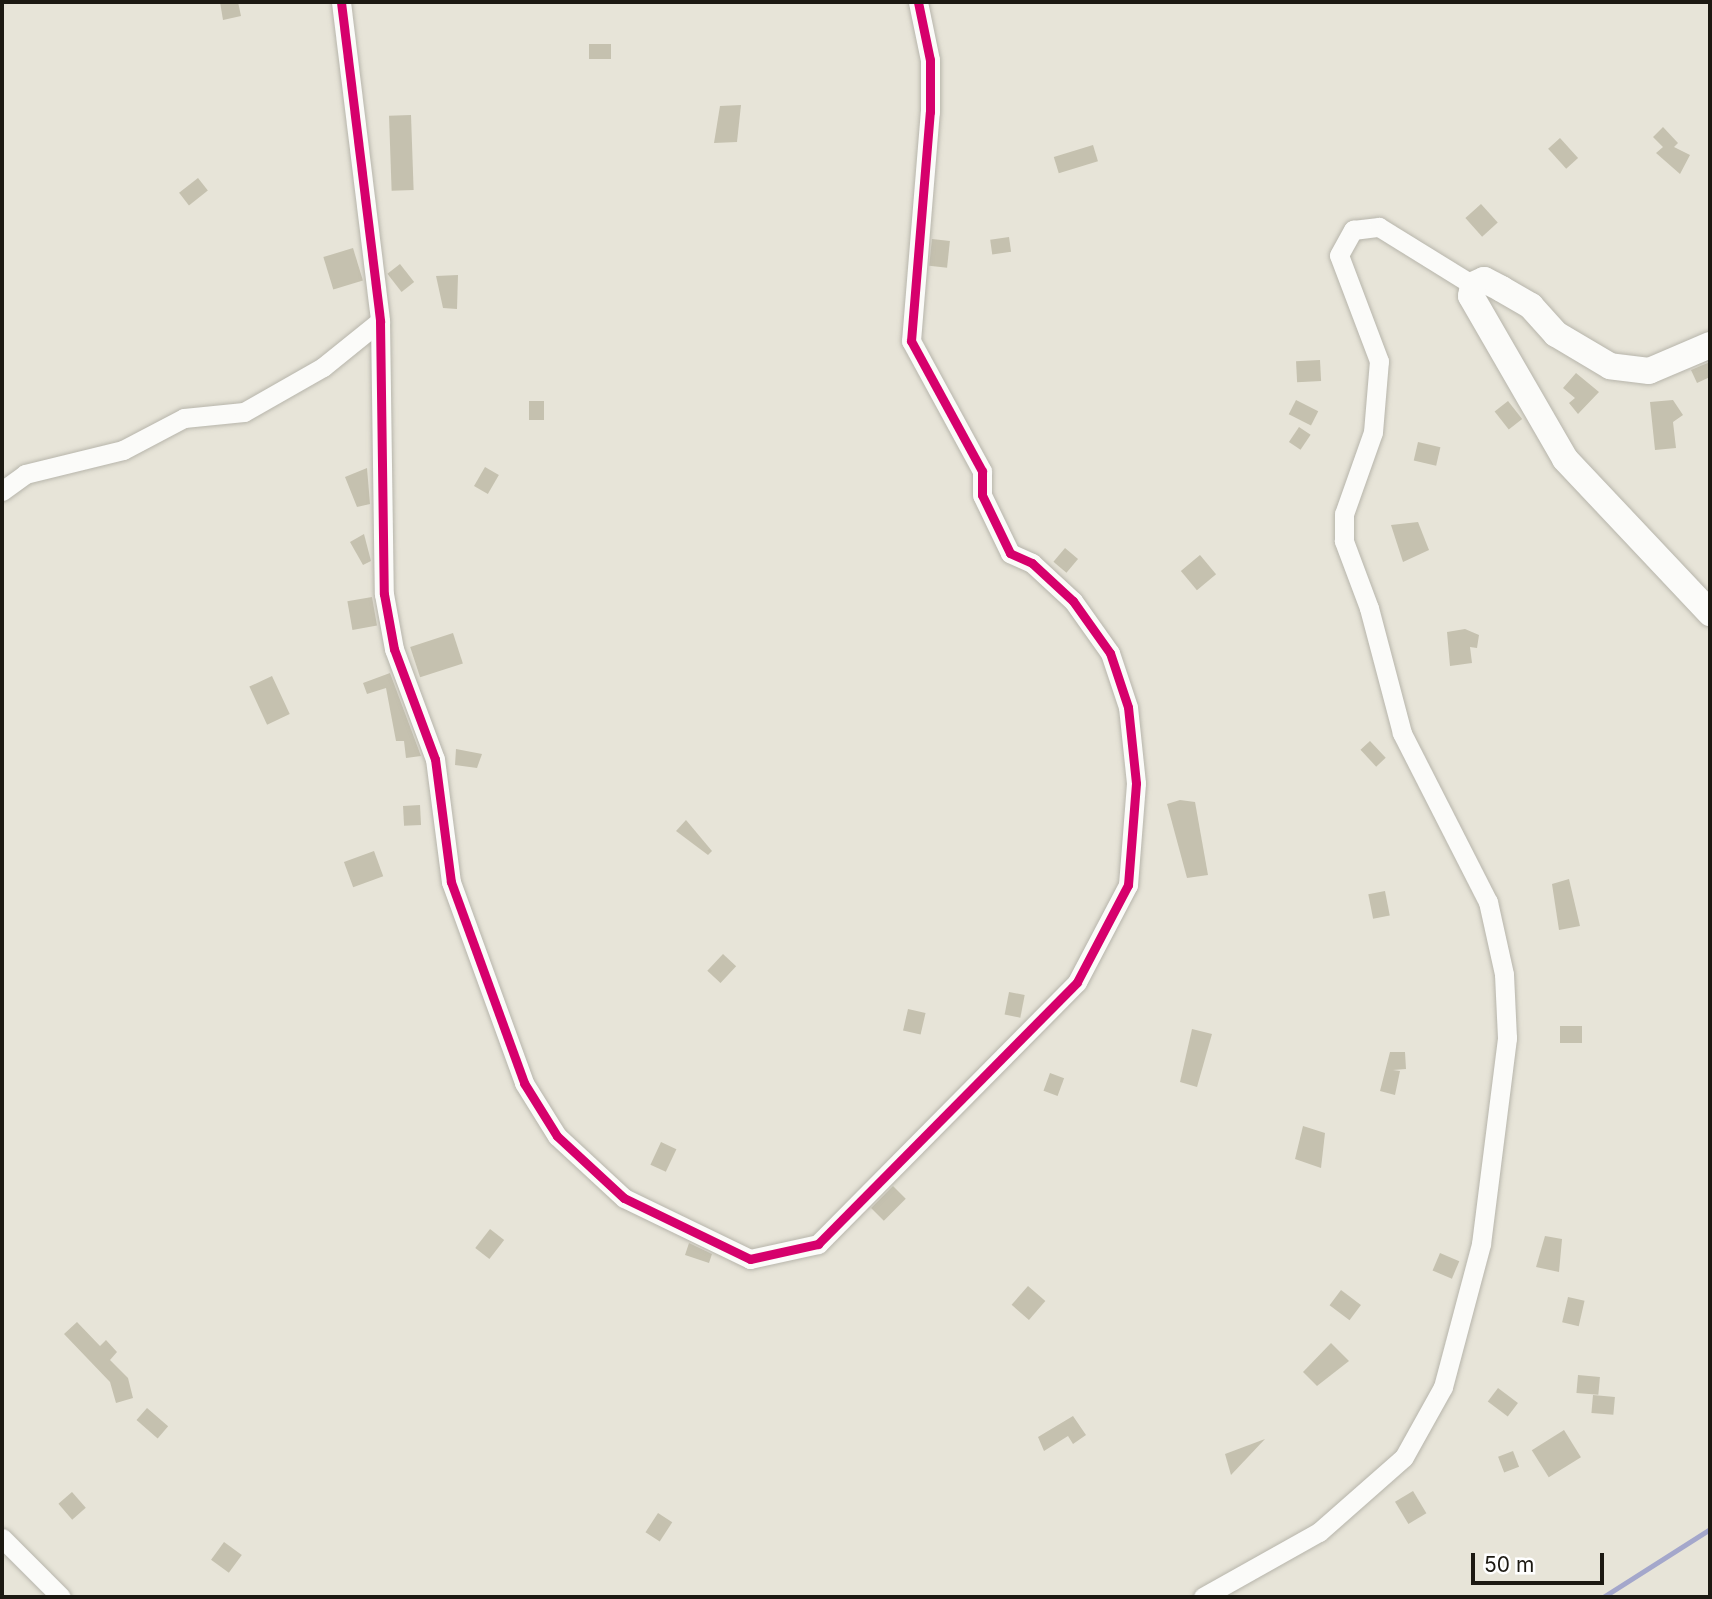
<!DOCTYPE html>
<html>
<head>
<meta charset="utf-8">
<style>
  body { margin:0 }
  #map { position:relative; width:1712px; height:1599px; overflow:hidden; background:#e7e4d8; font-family:Inter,sans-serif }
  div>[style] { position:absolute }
  .stream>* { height:5px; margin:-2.5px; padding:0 2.5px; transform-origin:2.5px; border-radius:2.5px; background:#a4a7cb }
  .building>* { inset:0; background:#c5c1af; transform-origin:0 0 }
  .roads { filter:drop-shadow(0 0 2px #b7b5ab) drop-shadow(0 0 2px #b7b5ab) }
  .minor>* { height:19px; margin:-9.5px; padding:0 9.5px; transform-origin:9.5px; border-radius:9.5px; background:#fbfbf9 }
  .secondary>* { height:26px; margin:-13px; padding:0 13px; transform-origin:13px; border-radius:13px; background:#fbfbf9 }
  .cycleway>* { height:9px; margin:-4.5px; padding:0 4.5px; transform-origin:4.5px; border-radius:4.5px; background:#d6006c }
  span { translate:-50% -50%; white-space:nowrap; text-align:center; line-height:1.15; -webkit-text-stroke:6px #fff; paint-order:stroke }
  .frame { position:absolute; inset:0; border:4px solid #1c1912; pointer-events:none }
  .scale { position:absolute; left:1471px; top:1553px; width:133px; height:32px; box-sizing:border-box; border:4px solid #1c1912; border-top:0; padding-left:9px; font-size:21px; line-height:24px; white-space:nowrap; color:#1c1912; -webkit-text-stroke:5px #fff; paint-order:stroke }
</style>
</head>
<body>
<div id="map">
  <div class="stream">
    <div style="left:1603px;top:1597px;width:127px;rotate:-32.4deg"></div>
  </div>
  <div class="building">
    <div style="clip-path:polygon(220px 2px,238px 2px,241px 16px,223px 20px)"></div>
    <div style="left:589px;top:44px;width:22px;height:15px"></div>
    <div style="clip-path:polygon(741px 105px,737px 142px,714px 143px,720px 106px)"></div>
    <div style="left:411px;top:115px;width:75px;height:22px;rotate:88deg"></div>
    <div style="clip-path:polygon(1663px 127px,1678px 143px,1674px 147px,1690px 155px,1680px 174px,1656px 153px,1663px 147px,1653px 137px)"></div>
    <div style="left:1560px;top:138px;width:27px;height:16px;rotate:48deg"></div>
    <div style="left:1093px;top:145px;width:17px;height:41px;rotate:73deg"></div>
    <div style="left:198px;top:178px;width:16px;height:24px;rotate:52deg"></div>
    <div style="left:1481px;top:204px;width:25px;height:21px;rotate:48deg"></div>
    <div style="left:1009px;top:237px;width:15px;height:19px;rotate:82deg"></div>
    <div style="left:932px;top:239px;width:18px;height:27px;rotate:6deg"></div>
    <div style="left:353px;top:248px;width:34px;height:31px;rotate:73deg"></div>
    <div style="left:400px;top:264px;width:23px;height:16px;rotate:52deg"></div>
    <div style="clip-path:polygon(458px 275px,457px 309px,443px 308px,436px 276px)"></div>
    <div style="left:1320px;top:360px;width:21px;height:24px;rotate:87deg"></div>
    <div style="clip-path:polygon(1710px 362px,1710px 377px,1697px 383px,1691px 370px)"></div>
    <div style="clip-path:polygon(1576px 373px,1599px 392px,1578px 414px,1569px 403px,1575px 398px,1563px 388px)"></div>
    <div style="left:1296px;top:400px;width:25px;height:16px;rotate:27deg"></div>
    <div style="clip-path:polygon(1673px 400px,1683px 415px,1673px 422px,1676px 448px,1655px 450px,1650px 402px)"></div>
    <div style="left:529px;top:401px;width:15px;height:19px"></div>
    <div style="left:1508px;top:401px;width:23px;height:17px;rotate:52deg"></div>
    <div style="left:1299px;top:427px;width:14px;height:18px;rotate:34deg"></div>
    <div style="left:1418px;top:442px;width:23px;height:19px;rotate:13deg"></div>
    <div style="left:485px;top:467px;width:16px;height:22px;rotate:30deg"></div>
    <div style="clip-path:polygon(367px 468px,370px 504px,357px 507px,345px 477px)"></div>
    <div style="clip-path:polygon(1418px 522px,1429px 550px,1403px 562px,1391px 525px)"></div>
    <div style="clip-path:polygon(364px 534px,371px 561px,363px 565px,350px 542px)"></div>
    <div style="left:1065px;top:548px;width:17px;height:18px;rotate:40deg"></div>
    <div style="left:1200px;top:555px;width:25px;height:25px;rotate:50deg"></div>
    <div style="left:372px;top:597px;width:29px;height:25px;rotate:80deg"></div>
    <div style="clip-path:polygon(1465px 629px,1479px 635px,1477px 648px,1470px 647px,1472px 663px,1450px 666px,1447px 632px)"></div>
    <div style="left:453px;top:633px;width:32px;height:45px;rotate:72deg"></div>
    <div style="clip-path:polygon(390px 673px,421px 756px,406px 758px,404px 741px,396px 741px,386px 688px,367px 694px,363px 683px)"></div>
    <div style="left:272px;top:676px;width:42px;height:25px;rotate:65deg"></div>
    <div style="left:1370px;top:741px;width:23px;height:13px;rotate:47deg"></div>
    <div style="clip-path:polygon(456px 749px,482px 754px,477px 768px,455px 765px)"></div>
    <div style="clip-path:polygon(1180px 800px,1195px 802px,1208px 875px,1187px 878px,1167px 804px)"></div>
    <div style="left:420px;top:805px;width:20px;height:17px;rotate:87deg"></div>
    <div style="clip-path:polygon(686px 820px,712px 851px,708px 855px,676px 831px)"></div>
    <div style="left:374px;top:851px;width:27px;height:32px;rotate:70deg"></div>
    <div style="clip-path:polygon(1569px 879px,1580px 926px,1559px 930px,1552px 884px)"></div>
    <div style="left:1385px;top:891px;width:25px;height:17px;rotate:79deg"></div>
    <div style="left:723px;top:954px;width:18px;height:23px;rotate:43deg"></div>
    <div style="left:1009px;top:992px;width:16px;height:23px;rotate:11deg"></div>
    <div style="left:908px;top:1009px;width:18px;height:22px;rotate:13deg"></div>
    <div style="left:1582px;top:1026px;width:17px;height:22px;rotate:90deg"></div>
    <div style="clip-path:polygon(1192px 1029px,1212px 1034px,1197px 1087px,1180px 1082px)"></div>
    <div style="clip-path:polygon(1390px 1052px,1405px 1052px,1406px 1069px,1393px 1070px,1400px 1071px,1395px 1095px,1380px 1091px)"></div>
    <div style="left:1050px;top:1073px;width:15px;height:19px;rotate:20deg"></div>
    <div style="clip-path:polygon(1303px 1126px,1325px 1133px,1321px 1168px,1295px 1159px)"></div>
    <div style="left:661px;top:1142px;width:17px;height:25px;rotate:25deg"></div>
    <div style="left:893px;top:1186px;width:18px;height:31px;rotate:45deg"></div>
    <div style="left:490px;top:1229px;width:18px;height:24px;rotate:38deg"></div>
    <div style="clip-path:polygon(1545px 1236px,1562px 1239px,1559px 1272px,1536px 1267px)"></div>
    <div style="clip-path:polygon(689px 1243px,712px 1254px,709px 1263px,685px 1255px)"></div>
    <div style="left:1440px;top:1253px;width:21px;height:19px;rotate:23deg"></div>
    <div style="left:1028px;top:1286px;width:23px;height:25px;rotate:41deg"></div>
    <div style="left:1341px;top:1290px;width:25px;height:19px;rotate:37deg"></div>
    <div style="left:1568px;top:1297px;width:17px;height:26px;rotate:13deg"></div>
    <div style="clip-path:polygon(77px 1322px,100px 1346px,106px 1340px,117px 1352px,110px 1360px,128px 1378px,133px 1398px,116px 1403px,110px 1382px,64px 1334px)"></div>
    <div style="clip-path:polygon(1331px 1343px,1349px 1361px,1317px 1386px,1303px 1372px)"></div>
    <div style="left:1578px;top:1375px;width:22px;height:18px;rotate:5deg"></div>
    <div style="left:1498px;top:1388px;width:25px;height:17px;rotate:37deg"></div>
    <div style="left:1593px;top:1395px;width:22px;height:18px;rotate:5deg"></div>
    <div style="left:147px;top:1408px;width:28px;height:16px;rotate:41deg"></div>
    <div style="clip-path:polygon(1073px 1416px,1086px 1435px,1073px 1444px,1068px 1436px,1044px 1451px,1038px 1437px)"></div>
    <div style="left:1564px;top:1430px;width:32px;height:38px;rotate:58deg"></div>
    <div style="clip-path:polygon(1265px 1439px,1231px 1475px,1225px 1454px)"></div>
    <div style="left:1513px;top:1451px;width:17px;height:16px;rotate:69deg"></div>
    <div style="left:1413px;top:1491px;width:26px;height:21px;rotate:59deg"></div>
    <div style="left:72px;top:1492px;width:21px;height:18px;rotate:49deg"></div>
    <div style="left:658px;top:1513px;width:17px;height:23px;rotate:33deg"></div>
    <div style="left:224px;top:1542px;width:22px;height:22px;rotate:36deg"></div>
  </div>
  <div class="roads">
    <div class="minor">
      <div style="left:341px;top:2px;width:321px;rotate:83deg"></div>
      <div style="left:380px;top:321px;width:273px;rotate:89.2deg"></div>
      <div style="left:384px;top:594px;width:56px;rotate:79.7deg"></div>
      <div style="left:394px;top:649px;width:117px;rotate:69.6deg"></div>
      <div style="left:435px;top:759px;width:124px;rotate:82.6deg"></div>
      <div style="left:451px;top:882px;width:214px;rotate:70deg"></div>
      <div style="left:524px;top:1083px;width:62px;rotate:58.1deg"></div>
      <div style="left:557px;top:1136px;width:91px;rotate:42.8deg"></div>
      <div style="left:624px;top:1198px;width:140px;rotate:25.8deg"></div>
      <div style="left:750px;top:1259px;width:70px;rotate:-12.4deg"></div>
      <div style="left:818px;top:1244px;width:368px;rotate:-45.3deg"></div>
      <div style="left:1077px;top:982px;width:110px;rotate:-62.3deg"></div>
      <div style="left:1128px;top:885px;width:102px;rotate:-85.5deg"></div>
      <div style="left:1136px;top:783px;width:76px;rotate:-96deg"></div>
      <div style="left:1128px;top:707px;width:57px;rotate:-108.4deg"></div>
      <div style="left:1110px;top:653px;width:64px;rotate:-125.4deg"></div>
      <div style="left:1073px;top:601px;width:56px;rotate:-137.2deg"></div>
      <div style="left:1032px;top:563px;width:24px;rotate:-156deg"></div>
      <div style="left:1010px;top:553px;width:64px;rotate:-115.8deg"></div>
      <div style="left:982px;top:495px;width:24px;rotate:-90deg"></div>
      <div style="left:982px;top:471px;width:148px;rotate:-118.6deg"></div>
      <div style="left:911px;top:341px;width:230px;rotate:-85.3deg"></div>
      <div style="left:930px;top:112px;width:52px;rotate:-90deg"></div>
      <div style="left:930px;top:60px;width:59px;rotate:-101.7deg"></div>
      <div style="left:2px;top:491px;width:29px;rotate:-36deg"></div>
      <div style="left:25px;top:474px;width:101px;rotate:-13.8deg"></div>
      <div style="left:123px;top:450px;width:69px;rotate:-27.7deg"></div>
      <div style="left:184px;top:418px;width:60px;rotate:-5.7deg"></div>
      <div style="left:244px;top:412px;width:91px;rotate:-29.7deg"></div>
      <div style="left:323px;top:367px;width:73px;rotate:-38.9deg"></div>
      <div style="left:2px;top:1538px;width:83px;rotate:45deg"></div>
      <div style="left:1203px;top:1597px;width:133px;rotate:-29.3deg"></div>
      <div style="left:1319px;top:1532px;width:113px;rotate:-41.4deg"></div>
      <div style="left:1404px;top:1457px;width:80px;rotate:-60.9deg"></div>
      <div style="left:1443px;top:1387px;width:148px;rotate:-75.1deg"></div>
      <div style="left:1481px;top:1244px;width:208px;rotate:-82.8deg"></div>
      <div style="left:1507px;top:1038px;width:64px;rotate:-92.7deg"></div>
      <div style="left:1504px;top:974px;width:74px;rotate:-102.5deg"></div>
      <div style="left:1488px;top:902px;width:190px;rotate:-117deg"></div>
      <div style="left:1402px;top:733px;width:129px;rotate:-104.8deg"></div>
      <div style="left:1369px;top:608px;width:72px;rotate:-110.5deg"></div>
      <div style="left:1344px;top:541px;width:27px;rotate:-90deg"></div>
      <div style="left:1344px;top:514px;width:87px;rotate:-70.5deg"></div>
      <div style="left:1373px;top:432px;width:71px;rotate:-85.2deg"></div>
      <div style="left:1379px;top:361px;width:113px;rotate:-110.7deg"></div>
      <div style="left:1339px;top:255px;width:29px;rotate:-61deg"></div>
      <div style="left:1353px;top:230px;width:26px;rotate:-7deg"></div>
      <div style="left:1379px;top:227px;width:110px;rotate:31.7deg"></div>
    </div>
    <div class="secondary">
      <div style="left:1710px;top:345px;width:66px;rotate:156.9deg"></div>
      <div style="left:1649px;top:371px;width:39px;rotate:-173deg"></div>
      <div style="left:1610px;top:366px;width:63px;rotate:-149.3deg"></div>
      <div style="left:1556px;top:334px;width:38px;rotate:-132deg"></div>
      <div style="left:1531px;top:306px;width:34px;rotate:-150deg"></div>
      <div style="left:1502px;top:289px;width:20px;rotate:-153deg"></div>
      <div style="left:1484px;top:280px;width:12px;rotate:156deg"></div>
      <div style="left:1473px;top:285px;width:11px;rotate:100deg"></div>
      <div style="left:1471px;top:296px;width:188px;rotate:60deg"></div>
      <div style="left:1565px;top:459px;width:212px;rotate:46.7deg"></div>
    </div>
  </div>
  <div class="cycleway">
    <div style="left:341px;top:2px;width:321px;rotate:83deg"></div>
    <div style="left:380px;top:321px;width:273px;rotate:89.2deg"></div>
    <div style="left:384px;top:594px;width:56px;rotate:79.7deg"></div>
    <div style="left:394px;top:649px;width:117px;rotate:69.6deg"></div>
    <div style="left:435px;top:759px;width:124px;rotate:82.6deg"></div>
    <div style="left:451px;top:882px;width:214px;rotate:70deg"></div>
    <div style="left:524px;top:1083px;width:62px;rotate:58.1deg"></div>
    <div style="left:557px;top:1136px;width:91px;rotate:42.8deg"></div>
    <div style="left:624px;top:1198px;width:140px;rotate:25.8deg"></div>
    <div style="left:750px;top:1259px;width:70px;rotate:-12.4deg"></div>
    <div style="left:818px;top:1244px;width:368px;rotate:-45.3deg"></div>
    <div style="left:1077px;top:982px;width:110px;rotate:-62.3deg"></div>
    <div style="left:1128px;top:885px;width:102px;rotate:-85.5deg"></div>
    <div style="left:1136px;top:783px;width:76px;rotate:-96deg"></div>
    <div style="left:1128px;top:707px;width:57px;rotate:-108.4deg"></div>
    <div style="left:1110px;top:653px;width:64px;rotate:-125.4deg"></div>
    <div style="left:1073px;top:601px;width:56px;rotate:-137.2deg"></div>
    <div style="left:1032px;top:563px;width:24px;rotate:-156deg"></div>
    <div style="left:1010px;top:553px;width:64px;rotate:-115.8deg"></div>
    <div style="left:982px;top:495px;width:24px;rotate:-90deg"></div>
    <div style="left:982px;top:471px;width:148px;rotate:-118.6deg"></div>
    <div style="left:911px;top:341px;width:230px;rotate:-85.3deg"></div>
    <div style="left:930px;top:112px;width:52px;rotate:-90deg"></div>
    <div style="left:930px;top:60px;width:59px;rotate:-101.7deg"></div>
  </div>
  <div class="frame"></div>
  <div class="scale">50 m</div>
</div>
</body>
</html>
